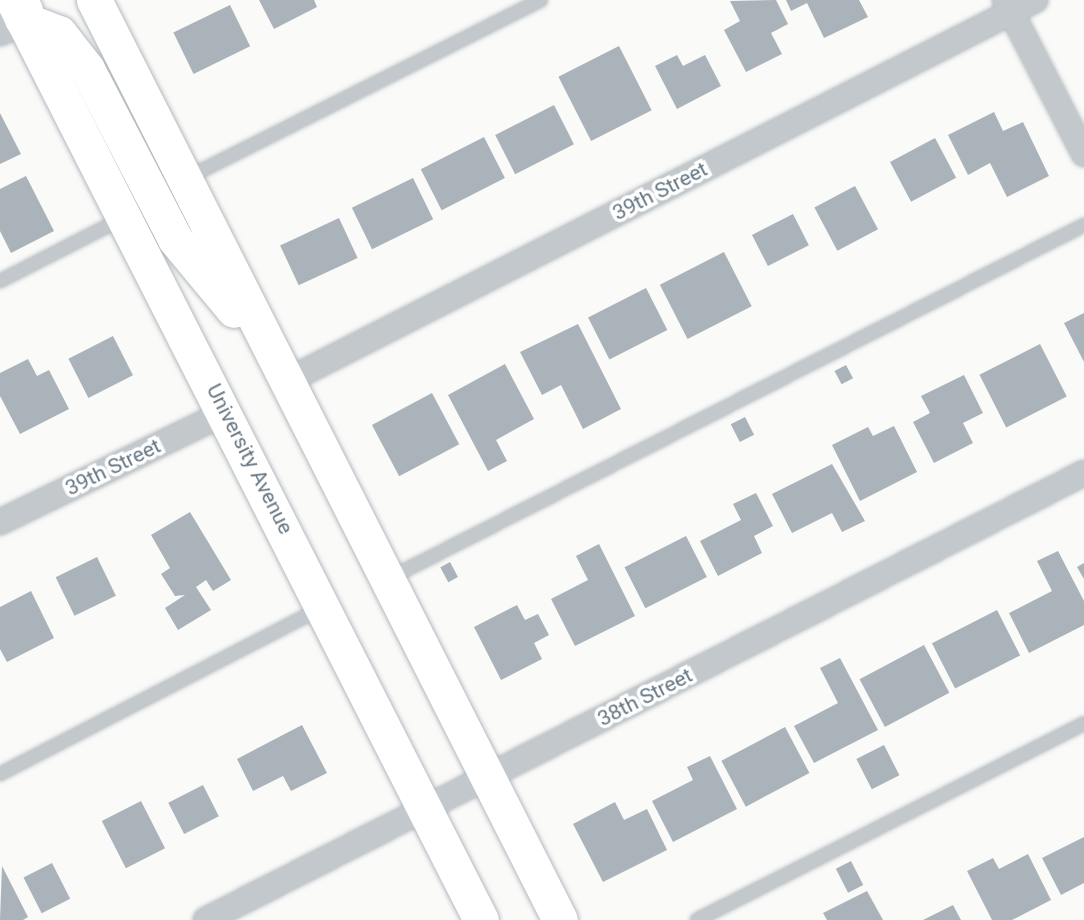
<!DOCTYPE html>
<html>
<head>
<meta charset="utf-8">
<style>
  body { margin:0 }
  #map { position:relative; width:1084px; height:920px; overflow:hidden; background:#fafaf8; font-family:Roboto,sans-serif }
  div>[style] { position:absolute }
  .building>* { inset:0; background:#aab3b9; transform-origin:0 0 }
  .roads { filter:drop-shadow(0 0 2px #b3babf) drop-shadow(0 0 2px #b3babf) }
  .service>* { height:12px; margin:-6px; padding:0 6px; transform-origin:6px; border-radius:6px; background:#c3c8cc }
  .minor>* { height:24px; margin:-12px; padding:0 12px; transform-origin:12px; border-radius:12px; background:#c3c8cc }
  .tertiary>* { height:30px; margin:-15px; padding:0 15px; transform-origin:15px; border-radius:15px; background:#c3c8cc }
  .secondary>* { height:35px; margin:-17.5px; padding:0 17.5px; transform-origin:17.5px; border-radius:17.5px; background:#fff }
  span { translate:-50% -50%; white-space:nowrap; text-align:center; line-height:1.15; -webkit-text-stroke:7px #fff; paint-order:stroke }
  .street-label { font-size:21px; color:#657683 }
</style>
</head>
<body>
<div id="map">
  <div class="building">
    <div style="clip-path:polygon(259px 0,314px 0,317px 7px,274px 29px)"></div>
    <div style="clip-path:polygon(776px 0,788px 24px,771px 33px,782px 54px,746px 72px,724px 30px,740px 21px,730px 1px)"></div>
    <div style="clip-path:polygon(786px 0,859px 0,868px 17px,824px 38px,807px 3px,791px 11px)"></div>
    <div style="left:230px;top:5px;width:46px;height:63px;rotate:64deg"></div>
    <div style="left:619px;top:46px;width:72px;height:68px;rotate:63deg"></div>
    <div style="clip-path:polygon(677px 55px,683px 66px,705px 55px,721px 86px,677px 109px,655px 66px)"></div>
    <div style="left:554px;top:105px;width:44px;height:66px;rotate:63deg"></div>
    <div style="clip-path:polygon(994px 112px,1003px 131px,1023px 122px,1049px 176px,1007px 197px,990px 163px,968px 175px,948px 135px)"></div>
    <div style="clip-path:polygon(0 113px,21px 154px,0 164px)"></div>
    <div style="left:484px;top:137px;width:46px;height:71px;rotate:63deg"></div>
    <div style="left:935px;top:138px;width:45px;height:51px;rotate:62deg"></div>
    <div style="clip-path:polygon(26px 176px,54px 231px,11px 253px,0 231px,0 189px)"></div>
    <div style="left:413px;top:178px;width:46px;height:68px;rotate:64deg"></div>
    <div style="left:855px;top:186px;width:49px;height:46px;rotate:62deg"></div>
    <div style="left:793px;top:214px;width:35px;height:46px;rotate:63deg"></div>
    <div style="left:339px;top:218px;width:44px;height:65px;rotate:65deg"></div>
    <div style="left:724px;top:252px;width:61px;height:72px;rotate:63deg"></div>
    <div style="left:646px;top:288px;width:47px;height:65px;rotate:63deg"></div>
    <div style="clip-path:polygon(1084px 313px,1084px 362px,1064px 323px)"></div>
    <div style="clip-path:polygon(578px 324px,621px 409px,583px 429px,561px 385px,542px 395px,520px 352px)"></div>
    <div style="left:113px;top:336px;width:44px;height:50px;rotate:63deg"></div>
    <div style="left:1040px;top:344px;width:59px;height:68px;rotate:63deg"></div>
    <div style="clip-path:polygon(28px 359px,37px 376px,49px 370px,69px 409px,20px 434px,0 396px,0 373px)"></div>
    <div style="clip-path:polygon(505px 364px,534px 419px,496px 440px,507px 461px,488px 471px,448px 395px)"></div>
    <div style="left:846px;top:365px;width:15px;height:13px;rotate:62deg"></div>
    <div style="clip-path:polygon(964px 375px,983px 413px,963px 423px,973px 443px,934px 463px,913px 422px,930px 413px,921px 396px)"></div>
    <div style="left:432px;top:393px;width:58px;height:68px;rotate:62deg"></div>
    <div style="left:745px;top:417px;width:20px;height:16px;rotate:63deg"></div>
    <div style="clip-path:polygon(894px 426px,917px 472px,860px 501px,832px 445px,868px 427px,873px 436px)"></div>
    <div style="clip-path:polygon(832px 464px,865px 521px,842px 532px,832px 513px,792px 533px,772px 494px)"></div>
    <div style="clip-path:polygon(756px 493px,773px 526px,754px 536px,762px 553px,718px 576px,700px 541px,741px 520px,733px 504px)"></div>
    <div style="clip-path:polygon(190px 512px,231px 580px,213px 591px,206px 580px,196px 587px,211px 610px,178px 630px,165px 608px,185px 595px,175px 596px,161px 574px,170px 568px,151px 535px)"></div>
    <div style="left:686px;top:536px;width:46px;height:69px;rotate:63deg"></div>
    <div style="clip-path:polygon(599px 544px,635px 616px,575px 646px,551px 599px,588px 580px,576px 556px)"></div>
    <div style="clip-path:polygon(1058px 551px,1084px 601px,1084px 625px,1029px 653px,1009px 613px,1052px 591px,1037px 561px)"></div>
    <div style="left:97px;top:557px;width:43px;height:46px;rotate:64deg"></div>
    <div style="left:450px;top:562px;width:17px;height:11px;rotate:62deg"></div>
    <div style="clip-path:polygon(1084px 563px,1084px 579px,1077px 567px)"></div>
    <div style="clip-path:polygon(31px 591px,54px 638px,7px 662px,0 649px,0 607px)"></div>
    <div style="clip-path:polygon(517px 605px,525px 620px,538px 614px,549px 635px,534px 643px,542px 659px,501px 680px,474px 627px)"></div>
    <div style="left:997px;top:610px;width:51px;height:73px;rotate:63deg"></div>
    <div style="left:924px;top:645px;width:54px;height:73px;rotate:62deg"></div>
    <div style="clip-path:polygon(840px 658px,878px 730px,814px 763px,794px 726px,838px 703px,820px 668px)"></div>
    <div style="clip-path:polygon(302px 725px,327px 773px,291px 791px,283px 776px,253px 791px,237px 759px)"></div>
    <div style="left:785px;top:727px;width:52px;height:72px;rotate:62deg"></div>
    <div style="left:884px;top:745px;width:34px;height:31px;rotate:63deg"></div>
    <div style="clip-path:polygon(710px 756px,737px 809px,673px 842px,652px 801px,693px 780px,687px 767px)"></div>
    <div style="left:203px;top:785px;width:35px;height:39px;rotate:63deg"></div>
    <div style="left:141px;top:801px;width:53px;height:44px;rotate:63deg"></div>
    <div style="clip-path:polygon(615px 802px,624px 820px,647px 809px,667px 850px,603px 882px,573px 824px)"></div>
    <div style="clip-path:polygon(1084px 837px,1084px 883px,1061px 895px,1042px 858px)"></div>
    <div style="clip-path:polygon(1028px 854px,1051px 900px,1012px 920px,992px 920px,967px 871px,993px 858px,999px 869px)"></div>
    <div style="left:851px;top:861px;width:27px;height:17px;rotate:63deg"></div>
    <div style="left:52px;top:863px;width:40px;height:32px;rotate:63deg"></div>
    <div style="clip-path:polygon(2px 866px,28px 917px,23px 920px,0 920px)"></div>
    <div style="clip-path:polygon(867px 891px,883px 920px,827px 920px,823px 913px)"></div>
    <div style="clip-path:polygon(953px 905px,961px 920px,923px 920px)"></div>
  </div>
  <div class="roads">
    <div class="service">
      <div style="left:187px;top:178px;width:396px;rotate:-26.7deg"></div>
      <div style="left:0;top:281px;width:136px;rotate:-27.1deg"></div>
      <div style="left:388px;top:579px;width:781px;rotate:-26.96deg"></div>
      <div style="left:0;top:774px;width:361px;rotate:-27.3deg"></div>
      <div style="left:697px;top:920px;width:434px;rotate:-26.9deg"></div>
    </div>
    <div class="minor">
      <div style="left:1005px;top:0;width:173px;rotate:62.8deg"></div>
      <div style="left:285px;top:382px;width:842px;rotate:-26.99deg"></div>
      <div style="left:0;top:522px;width:252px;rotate:-25.9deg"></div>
      <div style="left:206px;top:920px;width:985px;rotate:-26.98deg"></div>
    </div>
    <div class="tertiary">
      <div style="left:0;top:30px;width:25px;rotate:-27deg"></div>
    </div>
    <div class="secondary">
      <div style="left:13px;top:0;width:1032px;rotate:63.04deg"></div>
      <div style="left:94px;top:0;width:1031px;rotate:63.14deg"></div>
      <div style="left:25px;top:10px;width:9px;rotate:108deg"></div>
      <div style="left:22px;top:19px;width:40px;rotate:21deg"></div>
      <div style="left:59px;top:33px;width:46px;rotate:52.1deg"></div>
      <div style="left:87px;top:69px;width:191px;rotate:62.6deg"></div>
      <div style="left:175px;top:239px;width:92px;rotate:50.3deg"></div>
    </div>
  </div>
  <div class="street-label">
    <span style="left:660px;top:191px;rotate:-27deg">39th Street</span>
    <span style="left:250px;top:459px;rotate:63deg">University Avenue</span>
    <span style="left:113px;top:467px;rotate:-26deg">39th Street</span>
    <span style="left:645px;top:697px;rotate:-27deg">38th Street</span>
  </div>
</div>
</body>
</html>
